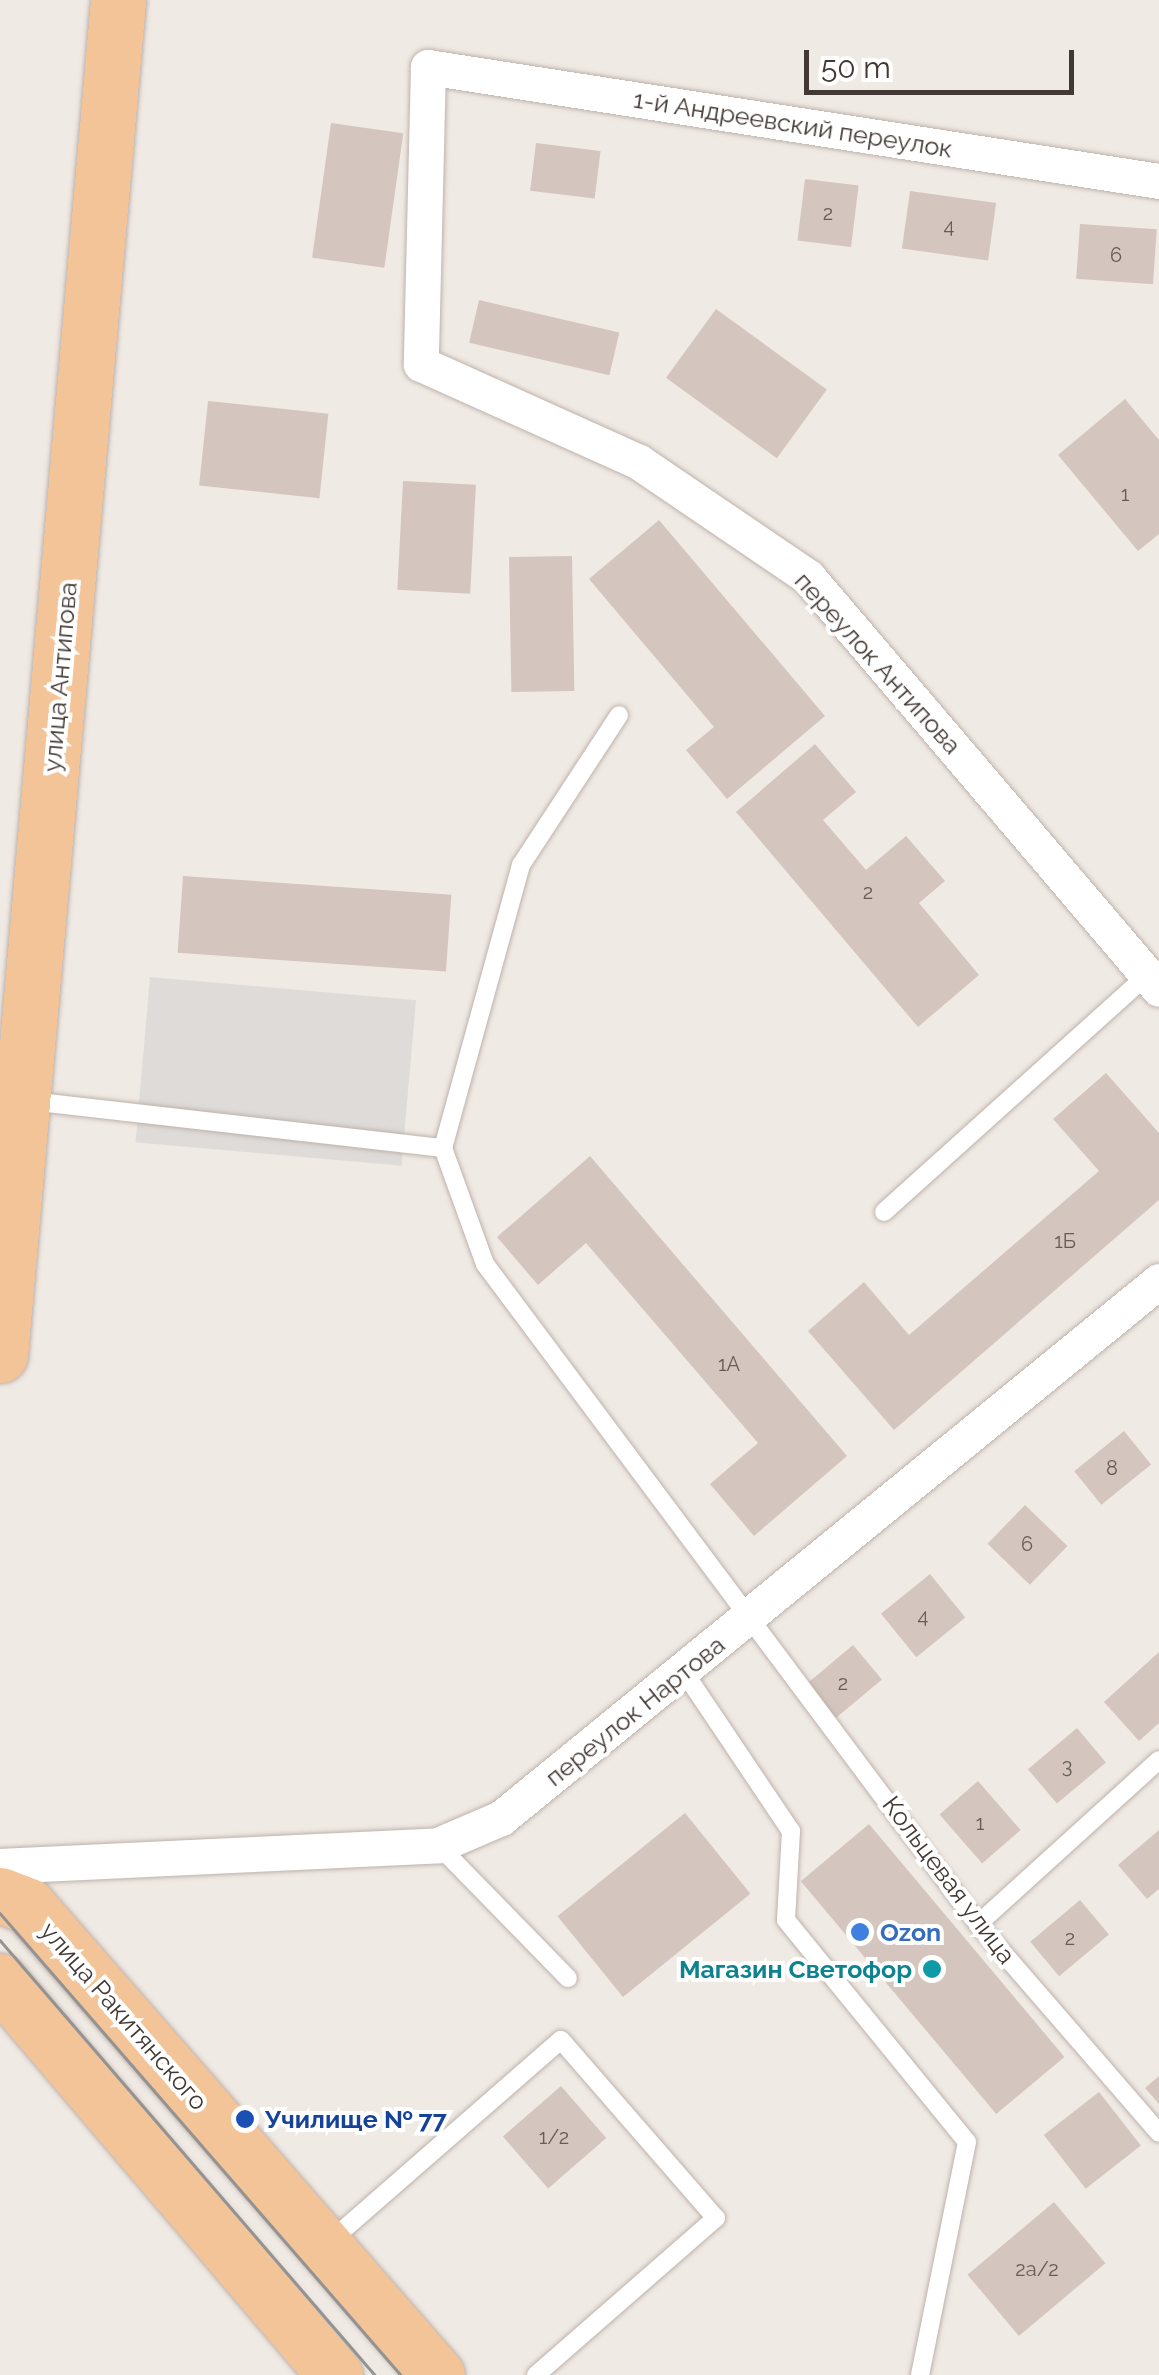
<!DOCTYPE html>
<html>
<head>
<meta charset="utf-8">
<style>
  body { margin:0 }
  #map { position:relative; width:1159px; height:2375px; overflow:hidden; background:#f0eae4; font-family:Raleway,sans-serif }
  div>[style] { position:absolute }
  .parking>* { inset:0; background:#dedbd9; transform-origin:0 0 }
  .building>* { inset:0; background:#d4c6be; transform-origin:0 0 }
  .roads { filter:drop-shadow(0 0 2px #beb2ab) drop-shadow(0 0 2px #beb2ab) }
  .service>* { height:18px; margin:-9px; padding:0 9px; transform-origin:9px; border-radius:9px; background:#fff }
  .minor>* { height:35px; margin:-17.5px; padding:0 17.5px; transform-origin:17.5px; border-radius:17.5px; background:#fff }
  .primary>* { height:55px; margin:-27.5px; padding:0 27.5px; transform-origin:27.5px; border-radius:27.5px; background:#f4c499 }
  .tram>* { height:2.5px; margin:-1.25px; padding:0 1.25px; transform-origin:1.25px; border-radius:1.25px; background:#939393 }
  .dots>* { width:28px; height:28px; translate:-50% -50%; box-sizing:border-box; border:5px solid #fff; border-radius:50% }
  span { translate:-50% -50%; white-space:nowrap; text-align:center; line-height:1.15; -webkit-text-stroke:8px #fff; paint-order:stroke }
  .number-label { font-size:20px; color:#665c57 }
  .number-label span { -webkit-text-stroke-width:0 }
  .street-label { font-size:25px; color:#423935 }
  .shop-label { font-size:25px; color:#366cbe; font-weight:700 }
  .left { translate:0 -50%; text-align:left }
  .culture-label { font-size:25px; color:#0d838f; font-weight:700 }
  .right { translate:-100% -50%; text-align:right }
  .transit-label { font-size:25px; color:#164399; font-weight:700 }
  .scale { position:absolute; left:804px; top:50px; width:270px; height:45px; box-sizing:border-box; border:5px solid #423935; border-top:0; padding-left:12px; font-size:30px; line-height:35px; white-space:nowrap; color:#423935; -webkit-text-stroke:8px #fff; paint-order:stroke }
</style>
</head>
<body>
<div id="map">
  <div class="parking">
    <div style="left:150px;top:977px;width:267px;height:166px;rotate:5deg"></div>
  </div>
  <div class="building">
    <div style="left:331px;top:123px;width:73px;height:136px;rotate:8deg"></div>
    <div style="left:536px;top:143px;width:65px;height:48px;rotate:7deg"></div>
    <div style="left:805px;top:179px;width:54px;height:62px;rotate:7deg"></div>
    <div style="left:910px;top:191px;width:87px;height:58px;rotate:8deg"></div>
    <div style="left:1080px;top:224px;width:77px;height:55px;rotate:4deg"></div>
    <div style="left:479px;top:300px;width:144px;height:44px;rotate:13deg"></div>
    <div style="left:716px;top:309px;width:137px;height:85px;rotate:36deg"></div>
    <div style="clip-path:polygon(1125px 399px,1159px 440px,1159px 534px,1138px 551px,1058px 455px)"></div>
    <div style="left:208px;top:401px;width:121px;height:85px;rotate:6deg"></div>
    <div style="left:403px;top:481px;width:73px;height:109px;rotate:3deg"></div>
    <div style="clip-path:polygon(659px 520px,825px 716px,727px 799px,686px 750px,714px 727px,589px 579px)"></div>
    <div style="left:572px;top:556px;width:135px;height:63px;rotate:89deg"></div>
    <div style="clip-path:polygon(815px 744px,856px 792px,823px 820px,866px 870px,906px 836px,945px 881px,919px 903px,979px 975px,918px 1027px,736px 812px)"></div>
    <div style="left:183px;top:876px;width:269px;height:77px;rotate:4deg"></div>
    <div style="clip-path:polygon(1106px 1073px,1159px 1133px,1159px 1200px,894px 1430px,808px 1331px,864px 1282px,909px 1335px,1099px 1171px,1053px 1119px)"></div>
    <div style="clip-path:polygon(590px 1156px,847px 1456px,754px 1536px,710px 1484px,758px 1443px,586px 1243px,538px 1285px,497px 1237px)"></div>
    <div style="left:1124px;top:1431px;width:43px;height:64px;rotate:51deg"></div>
    <div style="left:1025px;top:1505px;width:59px;height:54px;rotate:44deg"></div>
    <div style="left:930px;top:1574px;width:56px;height:63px;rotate:51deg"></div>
    <div style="left:853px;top:1645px;width:45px;height:64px;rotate:50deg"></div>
    <div style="clip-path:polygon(1159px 1652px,1159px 1723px,1139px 1741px,1104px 1702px)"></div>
    <div style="left:1077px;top:1728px;width:45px;height:64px;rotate:50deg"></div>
    <div style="left:978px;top:1781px;width:65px;height:51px;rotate:49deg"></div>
    <div style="left:685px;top:1813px;width:104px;height:164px;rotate:51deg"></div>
    <div style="left:869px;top:1824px;width:304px;height:89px;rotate:50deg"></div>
    <div style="clip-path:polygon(1159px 1830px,1159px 1889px,1147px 1899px,1118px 1865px)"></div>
    <div style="left:1080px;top:1900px;width:45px;height:65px;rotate:50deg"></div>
    <div style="clip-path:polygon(1159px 2076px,1159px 2104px,1145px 2088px)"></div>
    <div style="left:561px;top:2086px;width:69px;height:77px;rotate:49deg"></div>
    <div style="left:1099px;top:2092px;width:68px;height:70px;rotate:52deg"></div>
    <div style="left:1054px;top:2202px;width:80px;height:113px;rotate:50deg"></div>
  </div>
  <div class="roads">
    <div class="service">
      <div style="left:30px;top:1101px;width:416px;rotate:6.5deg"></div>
      <div style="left:443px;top:1148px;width:123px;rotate:70.1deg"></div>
      <div style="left:485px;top:1264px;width:824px;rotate:53.24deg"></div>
      <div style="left:978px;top:1924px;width:276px;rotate:49.1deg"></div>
      <div style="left:443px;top:1148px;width:294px;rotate:-74.6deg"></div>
      <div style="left:521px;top:865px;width:179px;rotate:-56.8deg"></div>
      <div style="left:884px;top:1212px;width:354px;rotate:-42deg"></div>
      <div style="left:684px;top:1672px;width:192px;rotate:56.1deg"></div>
      <div style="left:791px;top:1831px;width:89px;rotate:93.2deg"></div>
      <div style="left:786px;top:1920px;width:286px;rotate:50.8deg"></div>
      <div style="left:967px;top:2142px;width:238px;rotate:101.4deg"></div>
      <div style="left:438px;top:1845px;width:186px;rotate:45.7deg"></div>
      <div style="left:978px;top:1924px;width:244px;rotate:-42.2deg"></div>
      <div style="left:328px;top:2243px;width:309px;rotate:-41.1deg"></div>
      <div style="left:561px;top:2040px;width:236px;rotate:49deg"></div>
      <div style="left:716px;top:2218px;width:239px;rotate:138.9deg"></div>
    </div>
    <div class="minor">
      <div style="left:1159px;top:181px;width:740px;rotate:-171.14deg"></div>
      <div style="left:428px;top:67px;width:297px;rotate:91.4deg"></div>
      <div style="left:421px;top:364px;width:239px;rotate:24.2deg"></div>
      <div style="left:639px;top:462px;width:204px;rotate:34.2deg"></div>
      <div style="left:808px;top:577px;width:541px;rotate:49.57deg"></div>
      <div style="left:0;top:1866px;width:439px;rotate:-2.7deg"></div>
      <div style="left:438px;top:1845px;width:69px;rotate:-23.2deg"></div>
      <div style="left:501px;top:1818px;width:849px;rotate:-39.22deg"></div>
    </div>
    <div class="primary">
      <div style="left:0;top:1355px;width:1360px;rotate:-85.02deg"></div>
      <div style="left:0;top:1895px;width:30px;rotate:21deg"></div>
      <div style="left:28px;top:1906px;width:622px;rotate:48.91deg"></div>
      <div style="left:0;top:1981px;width:517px;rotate:49.63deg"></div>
    </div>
  </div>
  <div class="tram">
    <div style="left:0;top:1913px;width:612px;rotate:49.04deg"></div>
    <div style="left:0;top:1940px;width:574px;rotate:49.24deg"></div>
  </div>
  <div class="dots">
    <div style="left:860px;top:1932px;background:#3f7fe0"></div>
    <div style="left:932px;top:1969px;background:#0f9aa8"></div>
    <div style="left:245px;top:2119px;background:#1a4fb4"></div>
  </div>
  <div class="number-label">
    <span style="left:828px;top:213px">2</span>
    <span style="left:949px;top:226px">4</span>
    <span style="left:1116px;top:255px">6</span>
    <span style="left:1125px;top:494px">1</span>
    <span style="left:868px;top:892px">2</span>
    <span style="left:1065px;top:1241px">1Б</span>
    <span style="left:729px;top:1364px">1А</span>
    <span style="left:1112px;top:1468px">8</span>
    <span style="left:1027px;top:1544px">6</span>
    <span style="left:923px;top:1616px">4</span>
    <span style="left:843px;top:1683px">2</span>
    <span style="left:1067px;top:1766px">3</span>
    <span style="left:980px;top:1823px">1</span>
    <span style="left:1070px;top:1938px">2</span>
    <span style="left:554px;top:2137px">1/2</span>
    <span style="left:1037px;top:2269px">2а/2</span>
  </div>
  <div class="street-label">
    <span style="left:793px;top:124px;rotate:9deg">1-й Андреевский переулок</span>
    <span style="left:878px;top:663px;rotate:48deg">переулок Антипова</span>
    <span style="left:60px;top:677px;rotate:-85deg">улица Антипова</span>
    <span style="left:635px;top:1711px;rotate:-39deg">переулок Нартова</span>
    <span style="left:949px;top:1880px;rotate:53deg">Кольцевая улица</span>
    <span style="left:124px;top:2016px;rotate:49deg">улица Ракитянского</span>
  </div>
  <div class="shop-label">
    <span class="left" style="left:880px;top:1932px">Ozon</span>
  </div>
  <div class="culture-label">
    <span class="right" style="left:912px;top:1969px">Магазин Светофор</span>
  </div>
  <div class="transit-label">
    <span class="left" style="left:265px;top:2119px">Училище № 77</span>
  </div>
  <div class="scale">50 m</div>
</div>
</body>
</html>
